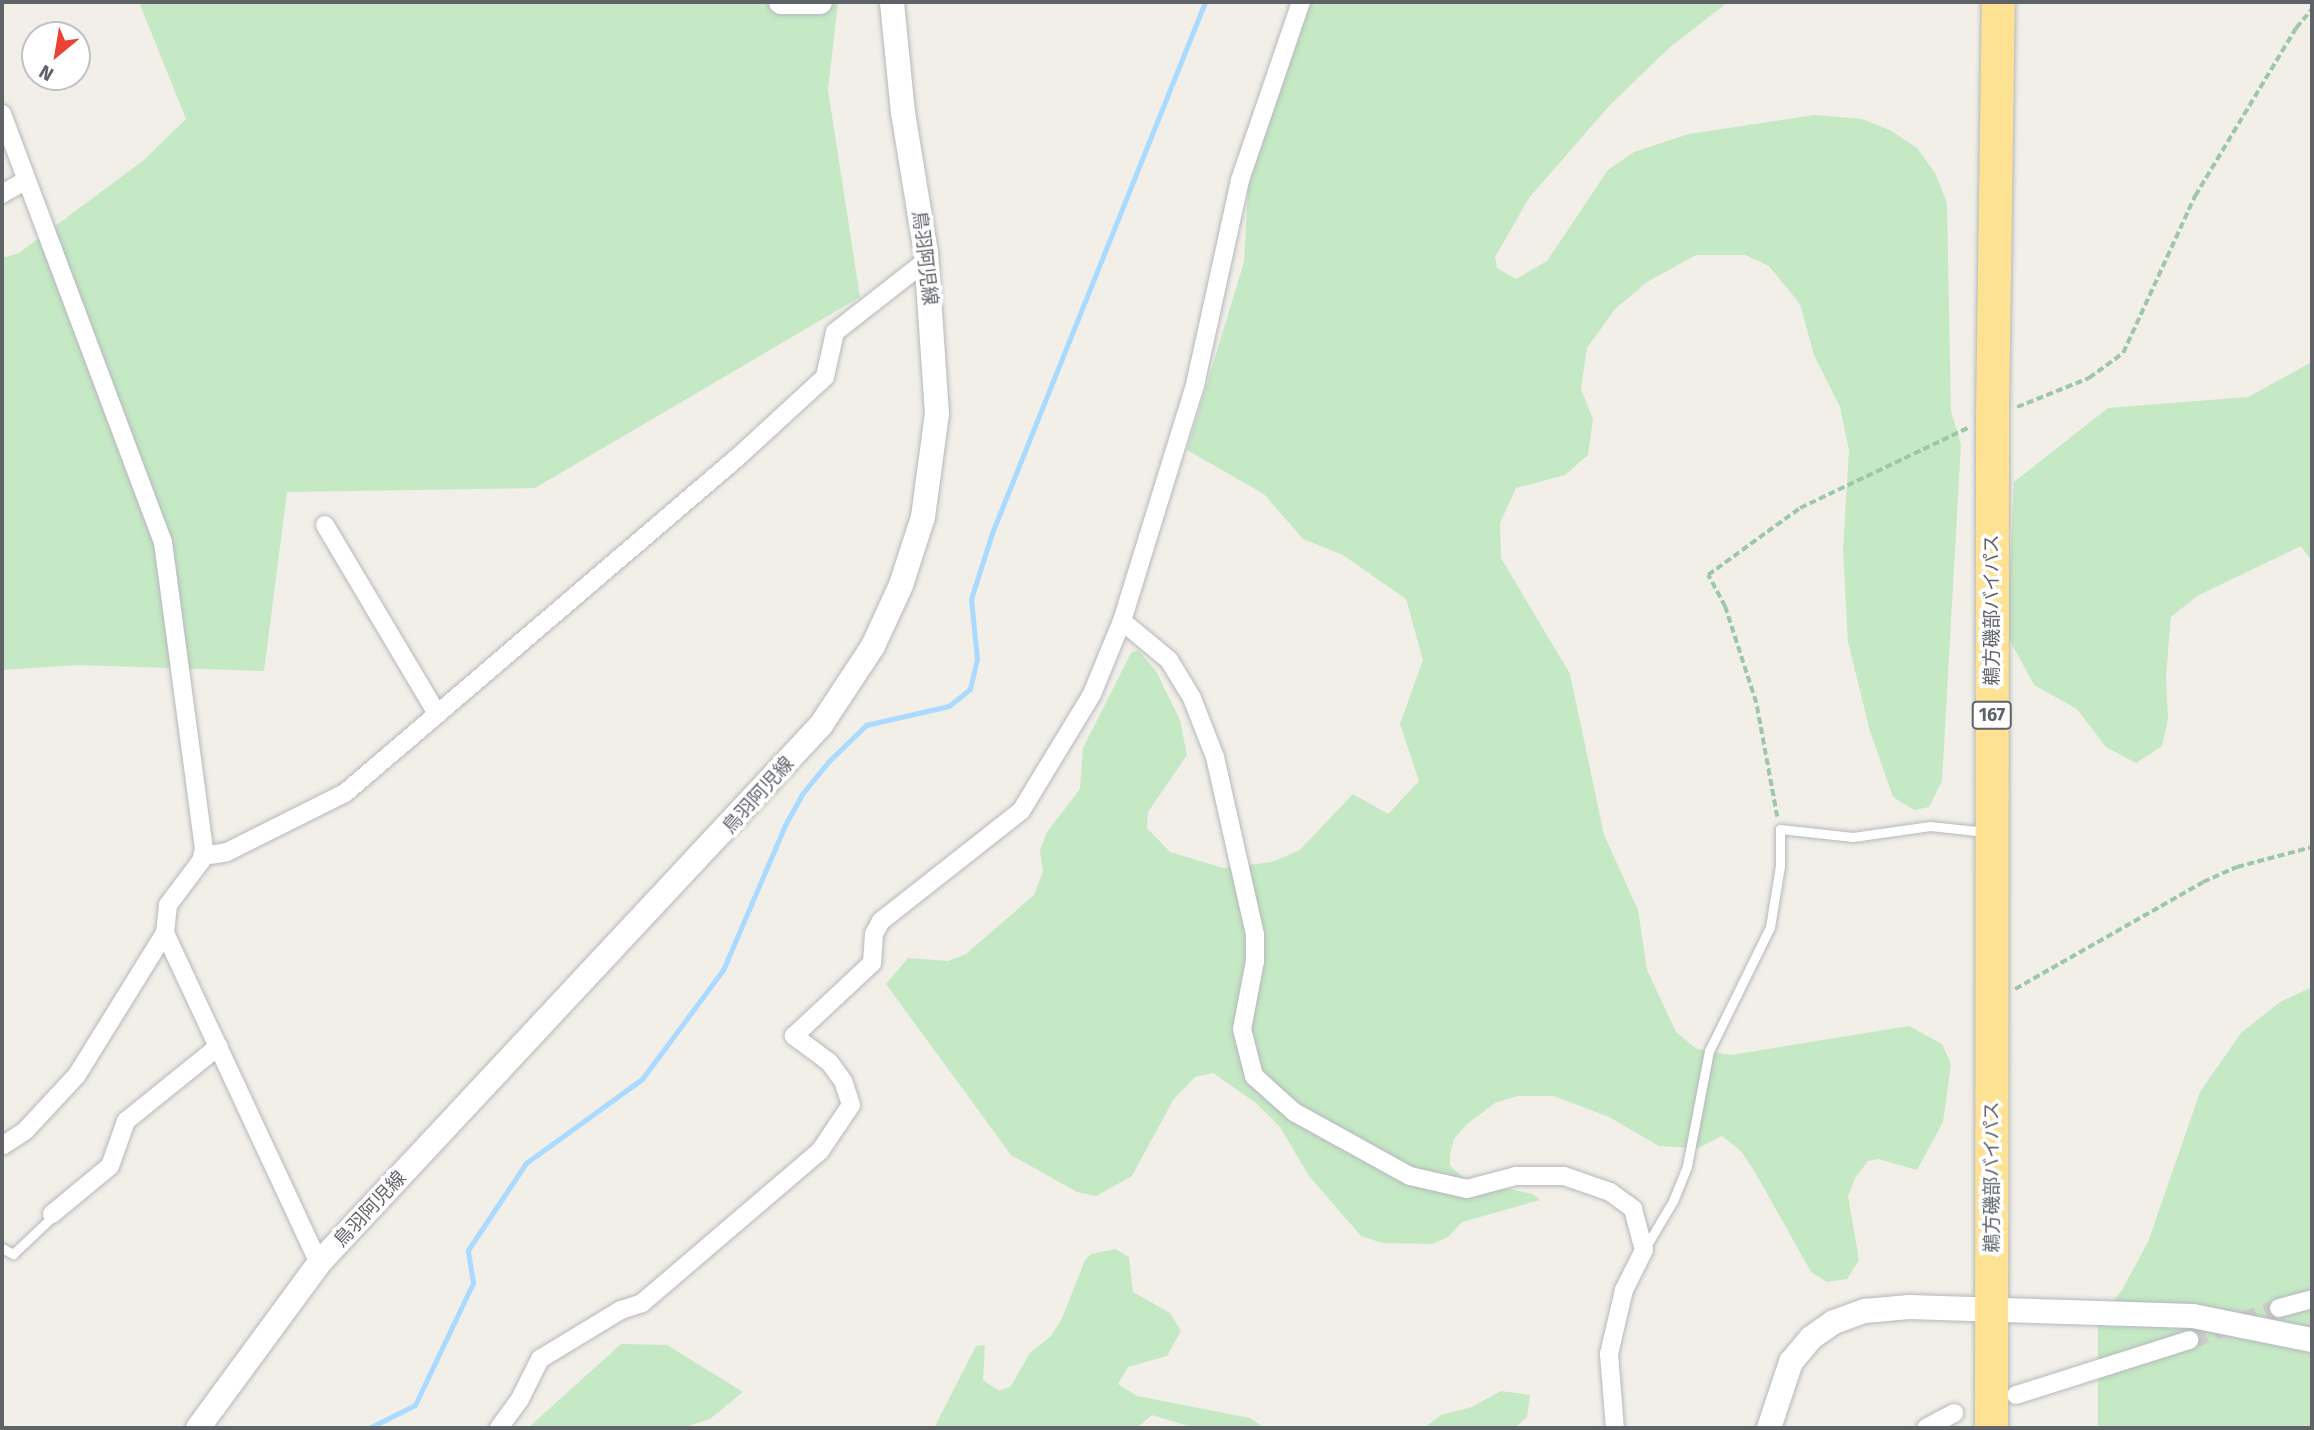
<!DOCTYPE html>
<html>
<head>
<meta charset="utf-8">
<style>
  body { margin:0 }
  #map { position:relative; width:2314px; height:1430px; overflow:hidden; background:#f1efe8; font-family:"Fira Sans","Noto Sans JP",sans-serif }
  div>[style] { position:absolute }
  .green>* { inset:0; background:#c5e8c5 }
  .stream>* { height:5px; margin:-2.5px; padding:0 2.5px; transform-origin:2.5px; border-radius:2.5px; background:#aadaff }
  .street-tunnel>* { height:18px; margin-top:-9px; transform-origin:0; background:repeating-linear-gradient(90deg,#ccccc8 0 18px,transparent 0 27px) }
  .path>* { height:3.5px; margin-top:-1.75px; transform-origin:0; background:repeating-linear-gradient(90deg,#9cc7a9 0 7px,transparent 0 10.5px) }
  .roads { filter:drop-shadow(0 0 2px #b5b8bc) drop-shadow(0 0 2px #b5b8bc) }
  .lane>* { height:9px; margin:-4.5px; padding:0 4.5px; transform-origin:4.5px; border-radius:4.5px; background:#fff }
  .street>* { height:18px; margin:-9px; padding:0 9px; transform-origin:9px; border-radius:9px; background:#fff }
  .secondary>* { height:24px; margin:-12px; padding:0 12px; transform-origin:12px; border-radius:12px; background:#fff }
  .highway>* { height:33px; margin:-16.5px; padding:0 16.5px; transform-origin:16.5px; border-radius:16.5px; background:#fde293 }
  span { translate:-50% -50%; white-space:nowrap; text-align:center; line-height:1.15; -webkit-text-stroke:7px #fff; paint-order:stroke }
  .shield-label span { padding:2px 5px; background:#fff; border:2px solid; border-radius:5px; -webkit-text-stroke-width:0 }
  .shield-label { font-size:18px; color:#5f6368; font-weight:700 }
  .street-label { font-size:19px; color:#5f6368 }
  .frame { position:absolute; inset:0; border:4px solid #5f6368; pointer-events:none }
  .north { position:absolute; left:21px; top:21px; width:70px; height:70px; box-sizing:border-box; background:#fff; border:2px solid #bfc1c3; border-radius:50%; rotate:210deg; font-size:19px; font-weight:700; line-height:28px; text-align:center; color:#5f6368 }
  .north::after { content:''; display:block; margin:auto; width:24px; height:32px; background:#ea4335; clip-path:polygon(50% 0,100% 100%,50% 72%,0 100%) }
</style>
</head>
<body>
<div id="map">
  <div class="green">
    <div style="clip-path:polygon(139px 2px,838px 2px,828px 90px,860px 297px,535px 488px,287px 492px,264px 671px,78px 665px,2px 670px,2px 258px,19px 253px,144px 160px,186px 119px)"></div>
    <div style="clip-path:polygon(1311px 2px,1728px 2px,1669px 48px,1609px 106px,1529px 198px,1495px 257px,1497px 268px,1516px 279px,1547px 261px,1608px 170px,1634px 152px,1689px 134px,1814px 115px,1862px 119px,1890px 130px,1917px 148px,1935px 173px,1947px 203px,1951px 412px,1961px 444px,1942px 781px,1929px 807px,1914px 810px,1893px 797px,1870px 731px,1848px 642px,1843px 550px,1849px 450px,1840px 407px,1814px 355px,1800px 304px,1769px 266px,1745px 255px,1696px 255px,1647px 282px,1615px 309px,1587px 348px,1581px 389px,1593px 419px,1588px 455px,1565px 475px,1516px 488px,1500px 523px,1501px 558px,1570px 674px,1604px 835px,1638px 910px,1647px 970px,1676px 1032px,1697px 1049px,1731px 1055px,1909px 1026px,1942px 1044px,1951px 1064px,1943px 1122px,1917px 1170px,1878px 1159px,1868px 1161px,1855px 1178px,1848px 1196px,1859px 1260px,1847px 1279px,1827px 1282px,1811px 1272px,1755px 1172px,1741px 1151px,1722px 1136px,1698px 1148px,1659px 1146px,1609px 1117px,1554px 1096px,1517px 1096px,1495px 1103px,1467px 1124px,1454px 1139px,1450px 1154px,1450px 1166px,1468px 1181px,1533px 1194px,1540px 1200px,1462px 1222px,1448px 1237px,1432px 1244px,1382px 1243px,1361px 1236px,1309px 1176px,1280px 1127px,1256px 1103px,1213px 1073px,1195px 1077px,1173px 1100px,1132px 1176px,1096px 1196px,1077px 1192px,1011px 1155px,886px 984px,908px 958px,948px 961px,966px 954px,1034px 895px,1043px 872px,1040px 850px,1047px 832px,1080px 789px,1083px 748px,1131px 653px,1138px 650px,1156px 671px,1180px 720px,1187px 755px,1148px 812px,1147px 828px,1170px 852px,1223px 868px,1272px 862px,1300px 850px,1353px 794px,1388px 814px,1419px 781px,1400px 724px,1423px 660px,1406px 599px,1343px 555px,1303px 539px,1264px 494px,1187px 450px,1244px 262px,1249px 172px)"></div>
    <div style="clip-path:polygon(2312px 362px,2312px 562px,2301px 546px,2197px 596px,2171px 617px,2166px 675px,2168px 719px,2162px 746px,2136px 763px,2106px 747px,2077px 709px,2034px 685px,2007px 635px,2014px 482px,2108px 408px,2248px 397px)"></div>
    <div style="clip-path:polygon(2312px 987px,2312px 1428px,2098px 1428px,2098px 1321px,2122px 1290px,2148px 1242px,2200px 1092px,2241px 1033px,2280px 1002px)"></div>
    <div style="clip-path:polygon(1115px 1249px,1129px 1257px,1133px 1292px,1170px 1313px,1181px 1331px,1167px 1356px,1128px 1367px,1118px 1384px,1137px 1396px,1250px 1418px,1265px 1428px,1195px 1428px,1152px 1415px,1137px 1428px,934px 1428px,976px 1346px,985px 1345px,983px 1380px,999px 1391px,1011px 1386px,1030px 1353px,1052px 1335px,1063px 1316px,1085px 1260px,1091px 1254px)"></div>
    <div style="clip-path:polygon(621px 1344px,667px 1345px,743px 1392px,710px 1419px,682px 1428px,528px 1428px)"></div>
    <div style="clip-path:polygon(1501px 1391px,1530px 1395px,1527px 1417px,1514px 1428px,1424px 1428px,1441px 1415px,1472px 1407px)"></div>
  </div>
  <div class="stream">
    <div style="left:369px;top:1428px;width:51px;rotate:-26.6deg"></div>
    <div style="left:415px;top:1405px;width:135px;rotate:-64.6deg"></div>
    <div style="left:473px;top:1283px;width:33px;rotate:-99deg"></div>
    <div style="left:468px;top:1250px;width:105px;rotate:-56.3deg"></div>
    <div style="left:526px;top:1163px;width:143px;rotate:-35.9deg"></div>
    <div style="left:642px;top:1079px;width:136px;rotate:-53.4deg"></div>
    <div style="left:723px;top:970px;width:158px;rotate:-66.8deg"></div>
    <div style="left:785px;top:825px;width:35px;rotate:-61deg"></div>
    <div style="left:802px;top:794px;width:43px;rotate:-50.7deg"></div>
    <div style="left:829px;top:761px;width:52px;rotate:-44.2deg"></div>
    <div style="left:866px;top:725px;width:85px;rotate:-12.9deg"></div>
    <div style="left:949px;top:706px;width:27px;rotate:-39deg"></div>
    <div style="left:970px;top:689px;width:31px;rotate:-77deg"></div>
    <div style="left:977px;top:659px;width:60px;rotate:-95.7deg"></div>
    <div style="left:971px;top:599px;width:69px;rotate:-72.3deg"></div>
    <div style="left:992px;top:533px;width:572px;rotate:-68.14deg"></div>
  </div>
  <div class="street-tunnel">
    <div style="left:2189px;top:1340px;width:96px;rotate:-19.6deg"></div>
  </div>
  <div class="path">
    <div style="left:2017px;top:407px;width:78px;rotate:-21.9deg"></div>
    <div style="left:2089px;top:378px;width:42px;rotate:-36.3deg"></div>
    <div style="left:2123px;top:353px;width:173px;rotate:-65.4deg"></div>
    <div style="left:2195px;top:196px;width:196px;rotate:-59deg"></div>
    <div style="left:2296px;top:28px;width:25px;rotate:-50deg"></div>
    <div style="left:1777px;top:817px;width:116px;rotate:-100.4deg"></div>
    <div style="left:1756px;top:703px;width:101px;rotate:-107.9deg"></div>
    <div style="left:1725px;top:607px;width:36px;rotate:-118deg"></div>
    <div style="left:1708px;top:575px;width:114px;rotate:-36.1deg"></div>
    <div style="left:1800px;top:508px;width:186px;rotate:-25.5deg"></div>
    <div style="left:2015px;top:989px;width:216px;rotate:-29.6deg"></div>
    <div style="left:2203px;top:882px;width:37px;rotate:-24deg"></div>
    <div style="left:2237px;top:867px;width:78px;rotate:-14.9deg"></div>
  </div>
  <div class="roads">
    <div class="lane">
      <div style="left:2px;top:1248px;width:13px;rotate:29deg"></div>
      <div style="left:13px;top:1254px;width:55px;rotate:-43.5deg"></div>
      <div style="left:1645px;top:1248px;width:55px;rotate:-59.2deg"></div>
      <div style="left:1673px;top:1201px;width:38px;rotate:-68deg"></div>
      <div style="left:1687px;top:1166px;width:117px;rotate:-79.2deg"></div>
      <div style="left:1709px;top:1051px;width:138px;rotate:-63.8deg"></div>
      <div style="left:1770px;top:927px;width:62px;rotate:-80.7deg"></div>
      <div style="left:1780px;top:866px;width:37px;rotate:-90deg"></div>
      <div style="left:1780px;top:829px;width:73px;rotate:6.3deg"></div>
      <div style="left:1853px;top:837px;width:78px;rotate:-8.1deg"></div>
      <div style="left:1930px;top:826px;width:56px;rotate:6.1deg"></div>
    </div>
    <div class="street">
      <div style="left:2px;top:114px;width:457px;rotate:69.4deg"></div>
      <div style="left:163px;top:542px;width:310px;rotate:82.4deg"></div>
      <div style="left:204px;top:849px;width:12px;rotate:104deg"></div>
      <div style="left:201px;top:861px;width:55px;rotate:126.9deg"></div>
      <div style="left:168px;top:905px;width:28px;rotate:96deg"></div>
      <div style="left:165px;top:933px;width:167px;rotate:121.8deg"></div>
      <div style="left:77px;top:1075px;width:76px;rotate:132.9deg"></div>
      <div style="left:25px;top:1131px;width:27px;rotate:147deg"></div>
      <div style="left:2px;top:194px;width:28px;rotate:-30deg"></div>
      <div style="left:325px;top:525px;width:220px;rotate:59.3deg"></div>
      <div style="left:1122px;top:621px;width:61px;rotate:39.7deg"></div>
      <div style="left:1169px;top:660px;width:44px;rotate:58.8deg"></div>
      <div style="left:1192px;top:698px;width:63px;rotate:68.7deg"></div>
      <div style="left:1215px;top:757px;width:182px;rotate:77.3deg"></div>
      <div style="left:1255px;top:935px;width:26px;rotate:90deg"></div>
      <div style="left:1255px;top:961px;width:69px;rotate:100.8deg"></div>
      <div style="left:1242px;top:1029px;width:49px;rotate:75.7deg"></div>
      <div style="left:1254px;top:1076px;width:54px;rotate:42deg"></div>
      <div style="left:1294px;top:1112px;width:132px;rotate:28.9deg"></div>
      <div style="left:1410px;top:1176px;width:58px;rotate:12.8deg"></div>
      <div style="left:1467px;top:1189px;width:51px;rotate:-14.9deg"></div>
      <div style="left:1516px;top:1176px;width:48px"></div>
      <div style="left:1564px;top:1176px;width:49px;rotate:19.2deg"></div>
      <div style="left:1610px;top:1192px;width:29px;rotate:36deg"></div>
      <div style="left:1633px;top:1209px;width:42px;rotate:75deg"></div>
      <div style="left:1644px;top:1250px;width:45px;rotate:116.6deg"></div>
      <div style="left:1624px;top:1290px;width:66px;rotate:103.2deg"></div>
      <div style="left:1609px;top:1354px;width:74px;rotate:85.4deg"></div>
      <div style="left:203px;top:856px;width:24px;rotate:-9deg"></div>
      <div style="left:227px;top:852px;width:132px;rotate:-26.6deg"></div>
      <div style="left:345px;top:793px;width:518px;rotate:-40.54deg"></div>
      <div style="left:739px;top:456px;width:117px;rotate:-42.6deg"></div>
      <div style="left:825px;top:377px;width:46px;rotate:-77.5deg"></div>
      <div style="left:835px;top:332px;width:117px;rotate:-38deg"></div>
      <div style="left:165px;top:933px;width:364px;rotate:65deg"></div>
      <div style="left:52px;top:1214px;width:75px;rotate:-39.6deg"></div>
      <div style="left:110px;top:1166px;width:48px;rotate:-70.4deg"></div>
      <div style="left:126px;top:1121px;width:119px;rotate:-38.9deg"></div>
      <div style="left:2279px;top:1308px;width:34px;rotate:-15deg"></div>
      <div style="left:2016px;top:1395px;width:182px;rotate:-17.6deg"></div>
      <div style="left:499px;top:1428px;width:36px;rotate:-54deg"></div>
      <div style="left:520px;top:1399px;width:45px;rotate:-63.4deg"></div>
      <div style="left:540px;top:1359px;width:95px;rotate:-31.2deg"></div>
      <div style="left:621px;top:1310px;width:22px;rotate:-18deg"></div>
      <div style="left:642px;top:1303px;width:234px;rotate:-40.5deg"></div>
      <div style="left:820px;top:1151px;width:55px;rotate:-56deg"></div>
      <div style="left:851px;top:1105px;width:25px;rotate:-108deg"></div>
      <div style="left:843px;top:1081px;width:24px;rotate:-126deg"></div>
      <div style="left:829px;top:1062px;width:44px;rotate:-143.4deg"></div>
      <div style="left:794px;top:1036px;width:107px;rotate:-43.1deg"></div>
      <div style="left:872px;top:963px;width:29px;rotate:-86deg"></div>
      <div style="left:874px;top:934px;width:15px;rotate:-62deg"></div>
      <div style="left:881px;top:921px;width:178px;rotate:-38.2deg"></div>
      <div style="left:1021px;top:811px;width:137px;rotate:-58.7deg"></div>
      <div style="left:1092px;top:694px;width:79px;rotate:-67.7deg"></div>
      <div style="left:1122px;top:621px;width:247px;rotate:-72.8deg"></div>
      <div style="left:1195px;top:385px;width:210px;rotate:-77.6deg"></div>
      <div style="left:1240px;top:180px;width:188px;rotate:-71.1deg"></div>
      <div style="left:1926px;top:1428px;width:32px;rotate:-28deg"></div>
    </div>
    <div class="secondary">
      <div style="left:781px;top:2px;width:39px"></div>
      <div style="left:198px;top:1428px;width:205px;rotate:-53.7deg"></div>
      <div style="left:319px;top:1263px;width:736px;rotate:-46.98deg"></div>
      <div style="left:821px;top:725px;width:95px;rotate:-56.6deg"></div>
      <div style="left:873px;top:646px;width:67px;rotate:-65.3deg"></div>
      <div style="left:901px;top:585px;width:71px;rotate:-72.1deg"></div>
      <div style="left:923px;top:517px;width:104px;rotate:-82.3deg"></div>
      <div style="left:937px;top:414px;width:161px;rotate:-93.9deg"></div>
      <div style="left:926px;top:253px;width:142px;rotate:-99.3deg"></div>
      <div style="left:903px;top:113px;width:112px;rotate:-95.7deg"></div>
      <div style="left:1769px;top:1428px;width:70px;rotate:-71.6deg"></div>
      <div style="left:1791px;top:1362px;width:31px;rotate:-50deg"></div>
      <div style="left:1811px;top:1338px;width:28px;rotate:-35deg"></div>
      <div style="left:1834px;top:1322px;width:33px;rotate:-20deg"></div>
      <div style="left:1865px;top:1311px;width:44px;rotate:-5.2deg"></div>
      <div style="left:1909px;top:1307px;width:284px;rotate:1.8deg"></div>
      <div style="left:2193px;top:1316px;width:121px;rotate:11.4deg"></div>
    </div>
    <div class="highway">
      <div style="left:1991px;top:1428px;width:1011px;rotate:-89.94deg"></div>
      <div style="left:1992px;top:417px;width:415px;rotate:-89.2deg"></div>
    </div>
  </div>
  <div class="shield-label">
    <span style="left:1992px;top:715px">167</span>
  </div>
  <div class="street-label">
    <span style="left:925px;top:258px;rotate:83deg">鳥羽阿児線</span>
    <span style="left:1992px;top:610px;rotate:-90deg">鵜方磯部バイパス</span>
    <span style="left:758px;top:795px;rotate:-48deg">鳥羽阿児線</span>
    <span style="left:1992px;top:1177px;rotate:-90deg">鵜方磯部バイパス</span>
    <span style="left:370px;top:1209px;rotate:-47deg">鳥羽阿児線</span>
  </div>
  <div class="frame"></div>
  <div class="north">N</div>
</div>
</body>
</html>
